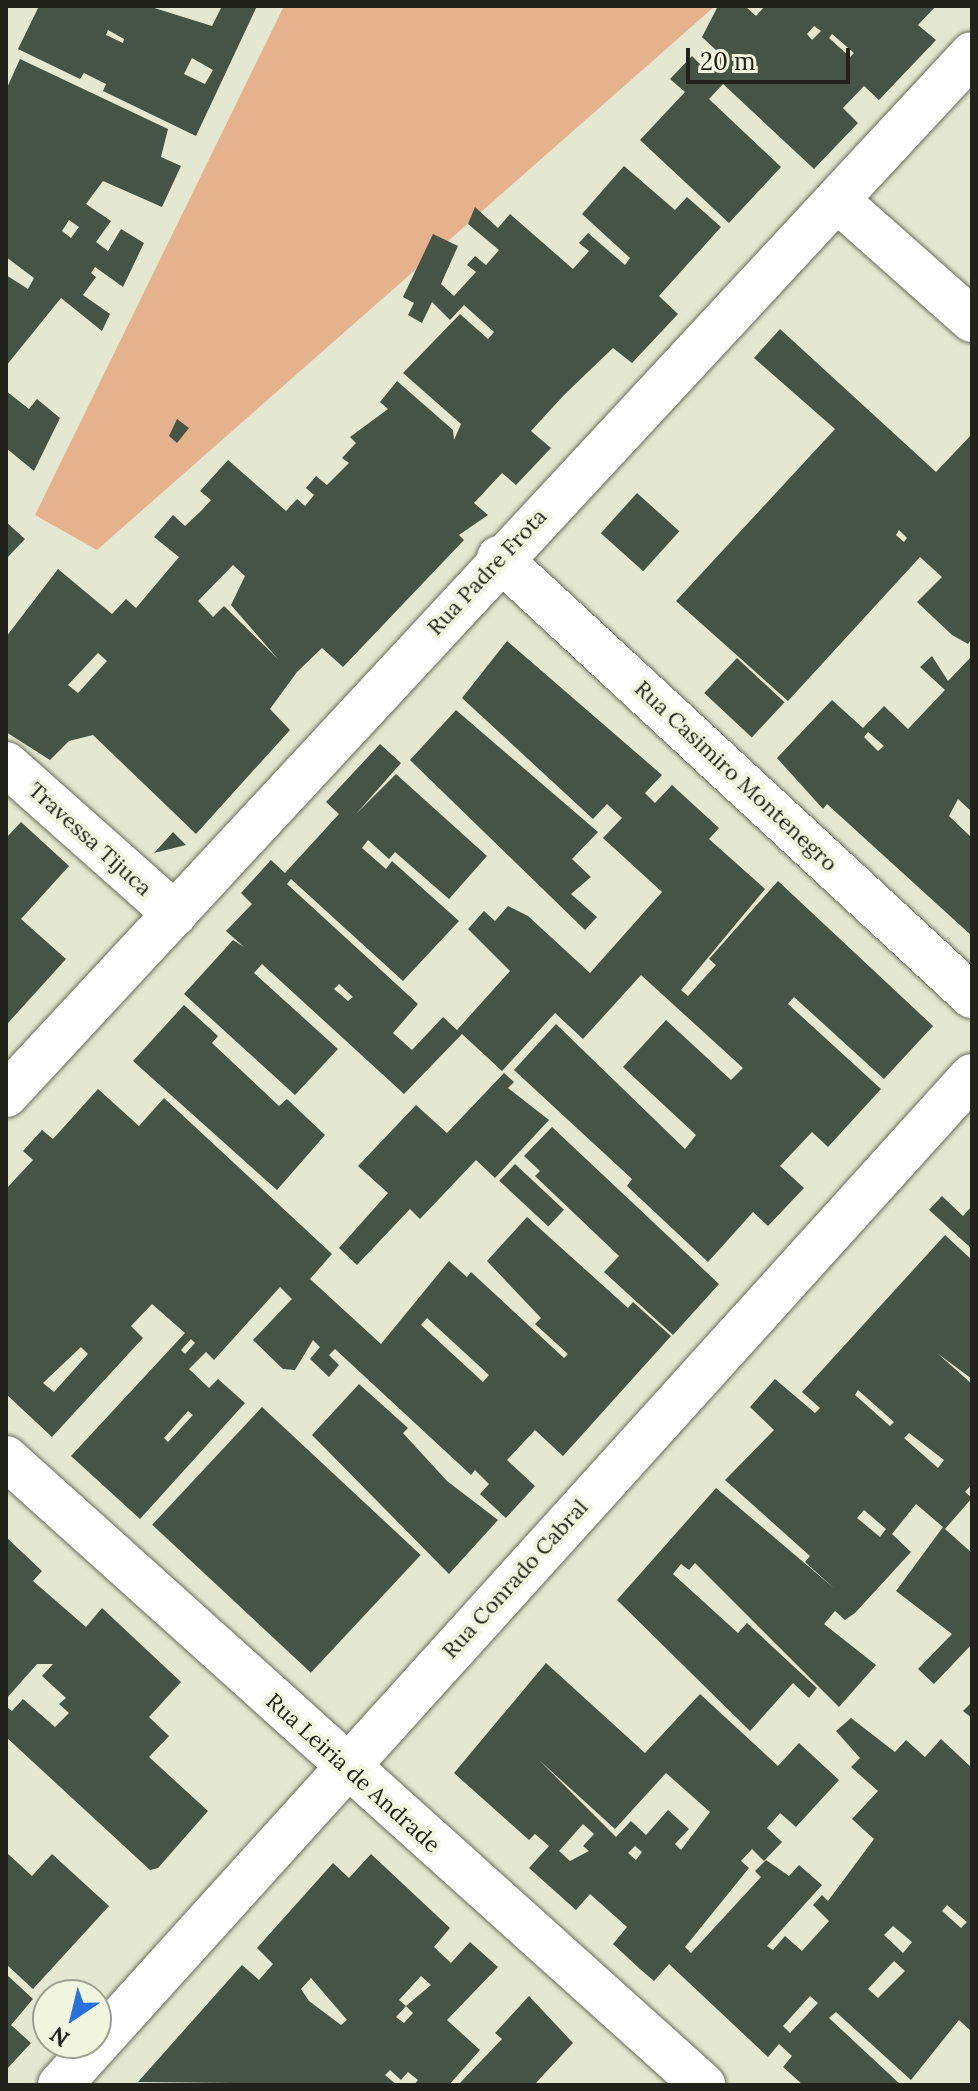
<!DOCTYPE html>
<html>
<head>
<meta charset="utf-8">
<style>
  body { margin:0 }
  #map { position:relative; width:978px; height:2091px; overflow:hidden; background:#e5e8d1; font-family:Lora,serif }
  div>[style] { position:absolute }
  .green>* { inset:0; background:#e6b18d }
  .building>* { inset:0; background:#465445; transform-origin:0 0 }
  .roads { filter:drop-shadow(0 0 2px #676a55) drop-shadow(0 0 2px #676a55) }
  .minor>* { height:44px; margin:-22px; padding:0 22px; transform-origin:22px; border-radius:22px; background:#fff }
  span { translate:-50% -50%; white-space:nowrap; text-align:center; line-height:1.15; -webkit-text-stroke:8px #f2f5de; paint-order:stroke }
  .street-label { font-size:22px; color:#212219 }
  .frame { position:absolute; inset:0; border:8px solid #212219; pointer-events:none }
  .north { position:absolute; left:32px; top:1979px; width:80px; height:80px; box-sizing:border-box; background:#f2f5de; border:2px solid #9ea18f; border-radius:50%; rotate:215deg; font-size:22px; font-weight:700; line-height:32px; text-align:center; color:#212219 }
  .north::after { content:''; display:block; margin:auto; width:28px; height:36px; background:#2871dd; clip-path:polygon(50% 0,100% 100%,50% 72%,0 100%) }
  .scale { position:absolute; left:686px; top:48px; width:164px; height:36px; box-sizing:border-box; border:4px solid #212219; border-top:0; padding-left:10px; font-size:24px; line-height:28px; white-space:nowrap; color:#212219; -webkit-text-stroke:6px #f2f5de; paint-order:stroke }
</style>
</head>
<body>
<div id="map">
  <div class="green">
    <div style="clip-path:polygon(284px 6px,715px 6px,97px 550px,35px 515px)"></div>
  </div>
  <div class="building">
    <div style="clip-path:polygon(evenodd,39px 6px,148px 6px,212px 26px,222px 6px,257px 6px,196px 136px,103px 91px,106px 84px,84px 73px,80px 79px,18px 49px,39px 6px,108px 30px,124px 39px,123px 43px,106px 35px,108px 30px,39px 6px,192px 58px,213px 70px,205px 84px,184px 74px,192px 58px)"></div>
    <div style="clip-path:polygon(evenodd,718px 6px,745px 6px,756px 16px,765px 6px,936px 6px,918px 25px,936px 40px,879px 100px,864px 86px,843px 108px,858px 123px,814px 169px,723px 84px,709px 99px,781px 167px,729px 223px,640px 140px,685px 92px,670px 79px,692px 56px,704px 68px,718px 52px,702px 37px,718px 6px,814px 26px,821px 31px,812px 40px,807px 34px,814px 26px,718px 6px,832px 34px,854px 53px,850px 57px,829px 38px,832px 34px)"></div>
    <div style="clip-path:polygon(evenodd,20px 59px,168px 129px,161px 157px,181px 166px,162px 207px,103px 181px,86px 204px,111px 221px,96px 242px,108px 251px,121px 229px,144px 243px,123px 287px,95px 267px,91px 273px,96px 277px,83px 295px,110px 314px,102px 331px,61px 298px,6px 366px,6px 275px,28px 289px,34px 278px,6px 257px,6px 90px,20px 59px,69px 220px,79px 227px,71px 238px,62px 231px,69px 220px)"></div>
    <div style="clip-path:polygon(evenodd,624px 166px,675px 210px,687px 197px,721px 227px,659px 296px,678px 314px,632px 363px,613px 348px,564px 395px,531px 431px,551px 448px,516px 485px,502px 473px,474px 503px,488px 515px,459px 535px,464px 540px,343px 667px,322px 648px,297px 672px,270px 709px,290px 730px,196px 834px,93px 735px,69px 741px,50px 760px,6px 732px,6px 637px,58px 569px,112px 614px,126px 599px,136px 608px,179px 557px,154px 537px,173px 515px,185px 526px,202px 510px,211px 500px,200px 491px,228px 460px,286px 511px,297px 499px,305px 506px,314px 495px,306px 488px,316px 476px,327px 485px,349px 463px,342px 458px,356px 443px,350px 437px,388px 409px,380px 402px,397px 381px,453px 430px,454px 440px,461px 424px,403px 373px,460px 314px,488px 339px,494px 332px,464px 305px,450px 320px,432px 302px,422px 323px,408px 315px,414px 303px,403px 297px,433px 234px,458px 246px,441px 284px,454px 296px,476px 272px,467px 265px,475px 256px,486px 265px,499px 250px,468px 224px,475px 207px,498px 228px,510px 214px,573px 269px,589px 251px,579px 243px,588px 233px,625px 265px,630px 258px,582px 214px,624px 166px,233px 565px,245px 576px,231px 605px,278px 659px,224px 606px,213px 617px,198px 601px,233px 565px,624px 166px,98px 653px,107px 661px,78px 693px,68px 685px,98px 653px)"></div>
    <div style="clip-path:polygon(evenodd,780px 329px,936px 472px,972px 434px,972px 638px,968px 644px,952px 635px,917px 602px,942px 577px,920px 557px,788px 701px,676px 601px,835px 429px,754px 358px,780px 329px,899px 530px,907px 538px,904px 542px,896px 535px,899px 530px)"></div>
    <div style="clip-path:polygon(6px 391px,29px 409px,37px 399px,60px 418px,34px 471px,6px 448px)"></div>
    <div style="clip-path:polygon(177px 419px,189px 428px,177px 443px,169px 436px)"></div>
    <div style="left:637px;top:493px;width:57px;height:54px;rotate:42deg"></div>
    <div style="clip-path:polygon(6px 522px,25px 539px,6px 559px)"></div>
    <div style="clip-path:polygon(evenodd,507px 641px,662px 775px,645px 793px,655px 803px,672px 785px,719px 828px,709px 839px,765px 889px,681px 990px,688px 996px,716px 965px,709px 959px,778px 881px,933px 1026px,884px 1079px,794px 997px,788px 1004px,881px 1089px,828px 1147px,812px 1132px,780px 1166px,804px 1188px,768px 1226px,753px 1212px,708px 1262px,627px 1186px,632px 1179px,514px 1070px,556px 1024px,685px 1149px,696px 1135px,623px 1067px,666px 1020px,731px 1080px,743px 1068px,641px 975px,583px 1039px,555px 1013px,502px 1071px,462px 1034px,404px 1094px,262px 964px,254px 973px,338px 1049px,295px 1095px,184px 994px,233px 940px,244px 947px,226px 931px,252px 904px,241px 893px,271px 860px,285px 873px,339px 814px,326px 802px,380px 744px,401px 763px,356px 814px,396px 774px,487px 856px,449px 899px,395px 852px,389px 859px,368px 840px,362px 848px,386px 869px,392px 861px,459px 921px,403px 981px,291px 879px,287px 884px,418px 1004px,393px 1033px,412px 1050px,443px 1017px,457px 1030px,510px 971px,468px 929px,484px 911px,495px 921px,508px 906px,528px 916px,590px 973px,662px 892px,603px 838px,622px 818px,607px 804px,593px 819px,462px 698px,507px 641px,339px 984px,353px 997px,348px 1001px,334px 989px,339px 984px)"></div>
    <div style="clip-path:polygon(evenodd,932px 656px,948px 681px,972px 656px,972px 812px,958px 799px,949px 816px,972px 838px,972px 936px,827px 804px,823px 809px,777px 758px,832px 700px,863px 728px,884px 706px,908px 729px,945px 690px,920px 667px,932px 656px,868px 732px,884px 746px,878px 751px,864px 737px,868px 732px)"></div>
    <div style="left:737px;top:658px;width:65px;height:48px;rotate:43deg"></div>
    <div style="clip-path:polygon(456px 710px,598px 832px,572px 859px,591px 877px,571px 894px,597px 917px,585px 930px,410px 760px)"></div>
    <div style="clip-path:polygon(21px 822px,69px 866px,21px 919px,66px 959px,8px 1023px,6px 838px)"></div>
    <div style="clip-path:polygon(173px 832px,186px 845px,154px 853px,155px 852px)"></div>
    <div style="clip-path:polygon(184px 1005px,218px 1036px,212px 1043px,279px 1106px,287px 1099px,325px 1135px,277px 1190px,133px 1061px)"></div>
    <div style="clip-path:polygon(504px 1073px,514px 1082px,508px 1088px,549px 1120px,495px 1178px,476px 1160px,420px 1219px,410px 1209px,357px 1265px,339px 1248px,388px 1193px,358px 1166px,416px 1105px,447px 1133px)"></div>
    <div style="clip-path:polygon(evenodd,98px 1089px,139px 1126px,164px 1098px,332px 1254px,310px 1279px,381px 1344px,449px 1261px,467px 1277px,471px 1272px,564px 1358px,568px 1354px,535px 1324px,541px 1318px,487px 1261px,527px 1217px,628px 1308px,633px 1302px,671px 1336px,563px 1456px,535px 1430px,507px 1460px,535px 1486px,506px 1518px,480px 1494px,489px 1484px,475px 1470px,471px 1475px,335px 1349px,329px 1355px,339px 1365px,329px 1377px,310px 1359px,320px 1347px,313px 1340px,295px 1370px,283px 1369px,253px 1340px,292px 1299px,280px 1287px,214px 1360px,206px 1352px,181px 1377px,189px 1369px,209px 1388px,218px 1379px,245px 1403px,140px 1519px,71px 1456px,185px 1333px,152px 1304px,131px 1326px,143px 1338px,52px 1437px,6px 1394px,6px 1189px,33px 1160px,23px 1151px,42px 1130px,53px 1139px,98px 1089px,427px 1318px,489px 1375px,483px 1382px,421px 1325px,427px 1318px,98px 1089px,191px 1339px,195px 1343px,185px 1354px,181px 1350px,191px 1339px,98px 1089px,81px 1347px,88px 1354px,54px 1392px,43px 1383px,81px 1347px,98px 1089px,188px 1411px,193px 1415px,168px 1442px,164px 1438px,188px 1411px)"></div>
    <div style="clip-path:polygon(552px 1127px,719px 1284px,673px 1335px,604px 1272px,619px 1256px,535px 1176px,540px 1171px,524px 1156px)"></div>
    <div style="left:515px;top:1164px;width:67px;height:23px;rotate:43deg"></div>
    <div style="clip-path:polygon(942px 1196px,963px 1216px,972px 1206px,972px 1249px,929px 1210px)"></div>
    <div style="clip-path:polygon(evenodd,945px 1235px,972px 1260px,972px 1379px,937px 1353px,972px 1384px,972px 1484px,965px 1492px,972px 1498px,945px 1529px,972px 1553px,972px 1644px,934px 1684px,918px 1669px,952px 1634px,896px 1591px,943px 1527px,916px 1504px,892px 1534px,911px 1552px,855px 1613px,845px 1620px,835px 1611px,824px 1624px,876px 1665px,839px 1707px,695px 1563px,689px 1570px,681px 1564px,673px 1574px,738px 1633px,747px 1623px,817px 1688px,809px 1698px,793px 1683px,750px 1731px,617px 1600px,716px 1488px,835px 1589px,805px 1562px,810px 1556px,725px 1480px,774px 1430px,750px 1407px,775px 1379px,815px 1413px,820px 1408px,802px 1392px,945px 1235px,858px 1390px,894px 1422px,890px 1426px,855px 1395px,858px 1390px,945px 1235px,909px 1433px,944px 1460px,938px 1468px,904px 1438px,909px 1433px,945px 1235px,864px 1510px,886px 1529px,880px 1537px,857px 1518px,864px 1510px)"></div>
    <div style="clip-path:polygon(359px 1384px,408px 1428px,403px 1433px,447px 1481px,498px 1520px,449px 1574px,312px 1435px)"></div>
    <div style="left:262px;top:1407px;width:217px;height:161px;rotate:43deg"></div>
    <div style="clip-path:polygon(6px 1537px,42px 1571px,33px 1581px,86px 1627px,102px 1608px,181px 1682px,149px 1717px,169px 1736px,149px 1757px,208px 1811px,158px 1868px,150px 1870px,6px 1737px,6px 1706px,12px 1711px,23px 1699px,55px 1727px,69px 1713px,59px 1704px,66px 1698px,42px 1676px,53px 1664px,37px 1664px,6px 1699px)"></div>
    <div style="clip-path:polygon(evenodd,546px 1663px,645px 1753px,700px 1694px,778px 1766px,799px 1743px,839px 1780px,796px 1827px,780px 1813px,767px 1828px,782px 1842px,764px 1861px,752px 1849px,741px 1861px,749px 1868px,685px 1947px,691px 1953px,761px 1877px,755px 1871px,766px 1860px,789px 1876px,799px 1865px,822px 1885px,767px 1946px,773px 1950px,785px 1936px,802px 1951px,829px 1921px,813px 1905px,822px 1895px,828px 1901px,874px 1839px,852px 1819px,878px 1791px,851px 1767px,860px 1758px,836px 1731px,851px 1718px,895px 1752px,906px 1740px,925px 1757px,941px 1739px,972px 1768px,972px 2032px,959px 2020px,911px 2080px,836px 2012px,829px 2018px,901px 2085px,803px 2085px,783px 2067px,792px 2056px,779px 2044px,768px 2057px,669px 1964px,654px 1981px,640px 1969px,613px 1944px,627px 1927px,590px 1894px,576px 1910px,529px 1868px,549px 1846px,535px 1834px,529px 1840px,454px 1773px,546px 1663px,539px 1760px,615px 1829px,666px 1773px,710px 1812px,681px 1850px,675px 1844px,689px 1829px,668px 1810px,646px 1835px,631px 1821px,616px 1837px,539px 1760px,546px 1663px,583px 1824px,594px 1834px,583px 1846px,589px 1851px,570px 1861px,559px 1851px,583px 1824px,546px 1663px,635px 1846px,642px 1852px,636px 1860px,628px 1853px,635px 1846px,546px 1663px,947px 1905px,967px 1922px,961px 1928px,942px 1911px,947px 1905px,546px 1663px,893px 1926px,912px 1942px,903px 1953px,884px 1935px,893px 1926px,546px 1663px,894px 1961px,905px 1971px,878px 1998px,868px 1989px,894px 1961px,546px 1663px,810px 1996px,818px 2003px,790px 2033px,783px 2026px,810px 1996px)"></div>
    <div style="clip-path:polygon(972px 1702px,972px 1718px,963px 1711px)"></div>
    <div style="clip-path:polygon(6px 1852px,32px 1876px,52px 1854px,109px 1906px,33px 1989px,6px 1964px)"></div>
    <div style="clip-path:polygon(evenodd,371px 1854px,450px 1928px,434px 1947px,451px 1963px,470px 1942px,498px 1967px,447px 2020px,480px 2050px,449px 2085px,414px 2085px,418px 2080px,408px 2072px,401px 2080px,390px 2070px,385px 2075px,397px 2085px,138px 2082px,242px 1965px,259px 1980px,273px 1964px,257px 1948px,333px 1863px,349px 1878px,371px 1854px,421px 1976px,431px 1985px,406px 2006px,413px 2013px,404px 2023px,396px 2017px,406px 2006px,399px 2000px,421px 1976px,371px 1854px,311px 1978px,347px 2020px,341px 2025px,309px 2001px,301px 1989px,311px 1978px)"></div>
    <div style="clip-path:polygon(6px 1974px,33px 1999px,11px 2025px,31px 2043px,6px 2070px)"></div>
    <div style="clip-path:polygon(529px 1996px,573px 2043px,534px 2085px,458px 2085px,502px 2039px,495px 2033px)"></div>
  </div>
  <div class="roads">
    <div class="minor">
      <div style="left:837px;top:200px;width:181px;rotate:41.6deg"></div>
      <div style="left:499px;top:558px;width:645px;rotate:42.8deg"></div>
      <div style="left:6px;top:764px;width:226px;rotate:41.6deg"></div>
      <div style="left:6px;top:1095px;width:1420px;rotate:-47.14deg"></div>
      <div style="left:6px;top:1458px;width:938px;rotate:41.97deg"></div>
      <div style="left:60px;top:2085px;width:1360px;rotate:-47.89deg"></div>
    </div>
  </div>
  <div class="street-label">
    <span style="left:487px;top:572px;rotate:-47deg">Rua Padre Frota</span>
    <span style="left:736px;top:776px;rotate:43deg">Rua Casimiro Montenegro</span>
    <span style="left:90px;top:839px;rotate:42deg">Travessa Tijuca</span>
    <span style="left:515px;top:1579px;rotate:-48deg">Rua Conrado Cabral</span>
    <span style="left:353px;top:1773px;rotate:42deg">Rua Leiria de Andrade</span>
  </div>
  <div class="frame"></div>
  <div class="north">N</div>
  <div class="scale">20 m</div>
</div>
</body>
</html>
